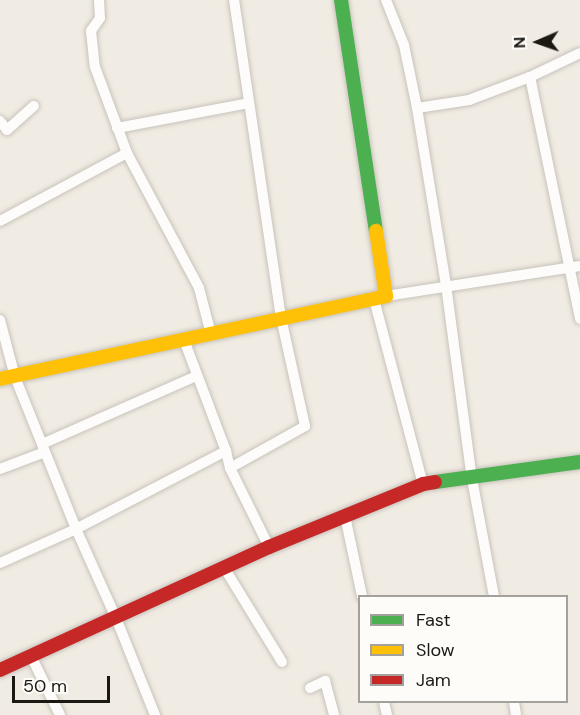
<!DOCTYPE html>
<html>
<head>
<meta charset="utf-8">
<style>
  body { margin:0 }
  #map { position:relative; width:580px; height:715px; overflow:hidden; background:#f1ece3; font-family:"DM Sans",sans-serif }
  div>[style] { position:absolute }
  .roads { filter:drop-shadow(0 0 2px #c7c3bb) drop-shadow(0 0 2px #c7c3bb) }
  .street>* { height:10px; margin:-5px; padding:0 5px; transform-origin:5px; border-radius:5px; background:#fdfcfb }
  .fast>* { height:14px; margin:-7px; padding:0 7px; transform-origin:7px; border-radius:7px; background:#4caf50 }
  .slow>* { height:14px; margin:-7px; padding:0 7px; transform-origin:7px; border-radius:7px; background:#ffc107 }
  .jam>* { height:14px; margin:-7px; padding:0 7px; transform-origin:7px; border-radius:7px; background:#c62828 }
  span { translate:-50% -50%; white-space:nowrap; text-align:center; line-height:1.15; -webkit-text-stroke:4.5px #fefcf9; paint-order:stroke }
  .legend { position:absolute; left:358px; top:595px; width:210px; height:108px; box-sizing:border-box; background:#fefcf9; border:2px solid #a4a19d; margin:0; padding:8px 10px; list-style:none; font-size:18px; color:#1c1812 }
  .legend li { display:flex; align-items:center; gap:12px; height:30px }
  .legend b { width:30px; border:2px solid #a4a19d }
  .north { position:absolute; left:508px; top:12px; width:60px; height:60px; -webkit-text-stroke:4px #fefcf9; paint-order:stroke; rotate:268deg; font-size:16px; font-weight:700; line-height:24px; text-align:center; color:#1c1812 }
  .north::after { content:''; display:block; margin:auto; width:21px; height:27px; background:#1c1812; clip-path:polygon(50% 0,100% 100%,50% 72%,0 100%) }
  .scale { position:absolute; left:12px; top:676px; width:98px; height:27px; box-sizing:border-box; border:3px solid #1c1812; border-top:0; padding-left:8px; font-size:18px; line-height:21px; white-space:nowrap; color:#1c1812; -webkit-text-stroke:4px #fefcf9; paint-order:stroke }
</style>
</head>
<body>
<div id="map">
  <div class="roads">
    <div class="street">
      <div style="left:99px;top:0;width:18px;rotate:87deg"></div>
      <div style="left:100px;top:18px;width:16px;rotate:125deg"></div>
      <div style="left:91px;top:31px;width:36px;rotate:84deg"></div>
      <div style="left:95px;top:67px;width:92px;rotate:69.6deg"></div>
      <div style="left:127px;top:153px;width:153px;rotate:61.9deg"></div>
      <div style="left:199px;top:288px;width:48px;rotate:75.4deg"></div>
      <div style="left:386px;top:0;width:48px;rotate:68.2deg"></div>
      <div style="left:404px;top:45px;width:64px;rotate:78.3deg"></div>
      <div style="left:417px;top:108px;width:179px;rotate:80.7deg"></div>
      <div style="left:446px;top:285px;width:196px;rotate:82.4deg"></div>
      <div style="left:472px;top:479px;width:119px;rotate:79.4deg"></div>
      <div style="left:530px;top:77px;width:247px;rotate:78.3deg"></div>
      <div style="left:417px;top:108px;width:53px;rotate:-8.7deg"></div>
      <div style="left:469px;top:100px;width:65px;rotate:-20.7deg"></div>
      <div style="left:530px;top:77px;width:55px;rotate:-25.6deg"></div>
      <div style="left:0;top:121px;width:11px;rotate:52deg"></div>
      <div style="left:7px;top:130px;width:36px;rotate:-42deg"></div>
      <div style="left:117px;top:128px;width:134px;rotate:-10.7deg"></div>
      <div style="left:0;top:221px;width:144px;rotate:-28.2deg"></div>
      <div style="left:386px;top:296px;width:196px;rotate:-8.8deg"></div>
      <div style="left:374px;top:299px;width:191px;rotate:75.2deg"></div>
      <div style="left:0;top:320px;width:59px;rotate:75.3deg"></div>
      <div style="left:15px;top:377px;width:164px;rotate:68.1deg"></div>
      <div style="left:76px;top:529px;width:98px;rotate:65.8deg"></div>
      <div style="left:116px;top:618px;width:105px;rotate:68.1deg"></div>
      <div style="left:184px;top:340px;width:119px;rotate:69.3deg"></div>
      <div style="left:226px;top:451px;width:17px;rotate:77deg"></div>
      <div style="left:230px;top:468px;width:88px;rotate:63.7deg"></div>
      <div style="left:42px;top:444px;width:168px;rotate:-23.8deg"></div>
      <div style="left:230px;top:468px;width:86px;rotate:-29.2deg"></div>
      <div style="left:305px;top:426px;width:111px;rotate:-102.5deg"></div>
      <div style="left:281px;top:318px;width:321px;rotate:-98.4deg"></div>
      <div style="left:0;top:469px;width:48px;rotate:-20.7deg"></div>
      <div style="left:345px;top:516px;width:82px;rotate:78deg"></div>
      <div style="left:0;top:563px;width:83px;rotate:-24.1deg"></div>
      <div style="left:76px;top:529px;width:169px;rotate:-27.5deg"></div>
      <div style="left:225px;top:569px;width:109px;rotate:58.5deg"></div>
      <div style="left:31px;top:656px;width:66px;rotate:63.8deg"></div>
      <div style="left:310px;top:688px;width:17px;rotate:-25deg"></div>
      <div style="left:325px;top:681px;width:35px;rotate:75deg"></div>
      <div style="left:384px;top:702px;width:13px;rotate:77deg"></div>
      <div style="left:514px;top:702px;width:13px;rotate:81deg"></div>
    </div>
    <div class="fast">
      <div style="left:341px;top:0;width:234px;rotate:81.4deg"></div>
      <div style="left:435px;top:482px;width:146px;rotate:-7.9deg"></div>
    </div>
    <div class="slow">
      <div style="left:0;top:379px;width:395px;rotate:-12.1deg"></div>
      <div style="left:386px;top:296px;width:66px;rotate:-98.7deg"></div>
    </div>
    <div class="jam">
      <div style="left:0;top:670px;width:296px;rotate:-24.6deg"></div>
      <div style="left:269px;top:547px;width:166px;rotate:-22.2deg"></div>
      <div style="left:423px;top:484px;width:12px;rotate:-9deg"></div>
    </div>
  </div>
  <ul class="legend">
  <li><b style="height:8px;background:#4caf50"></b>Fast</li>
  <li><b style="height:8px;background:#ffc107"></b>Slow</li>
  <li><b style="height:8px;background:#c62828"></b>Jam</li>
  </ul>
  <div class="north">N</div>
  <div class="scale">50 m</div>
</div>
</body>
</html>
